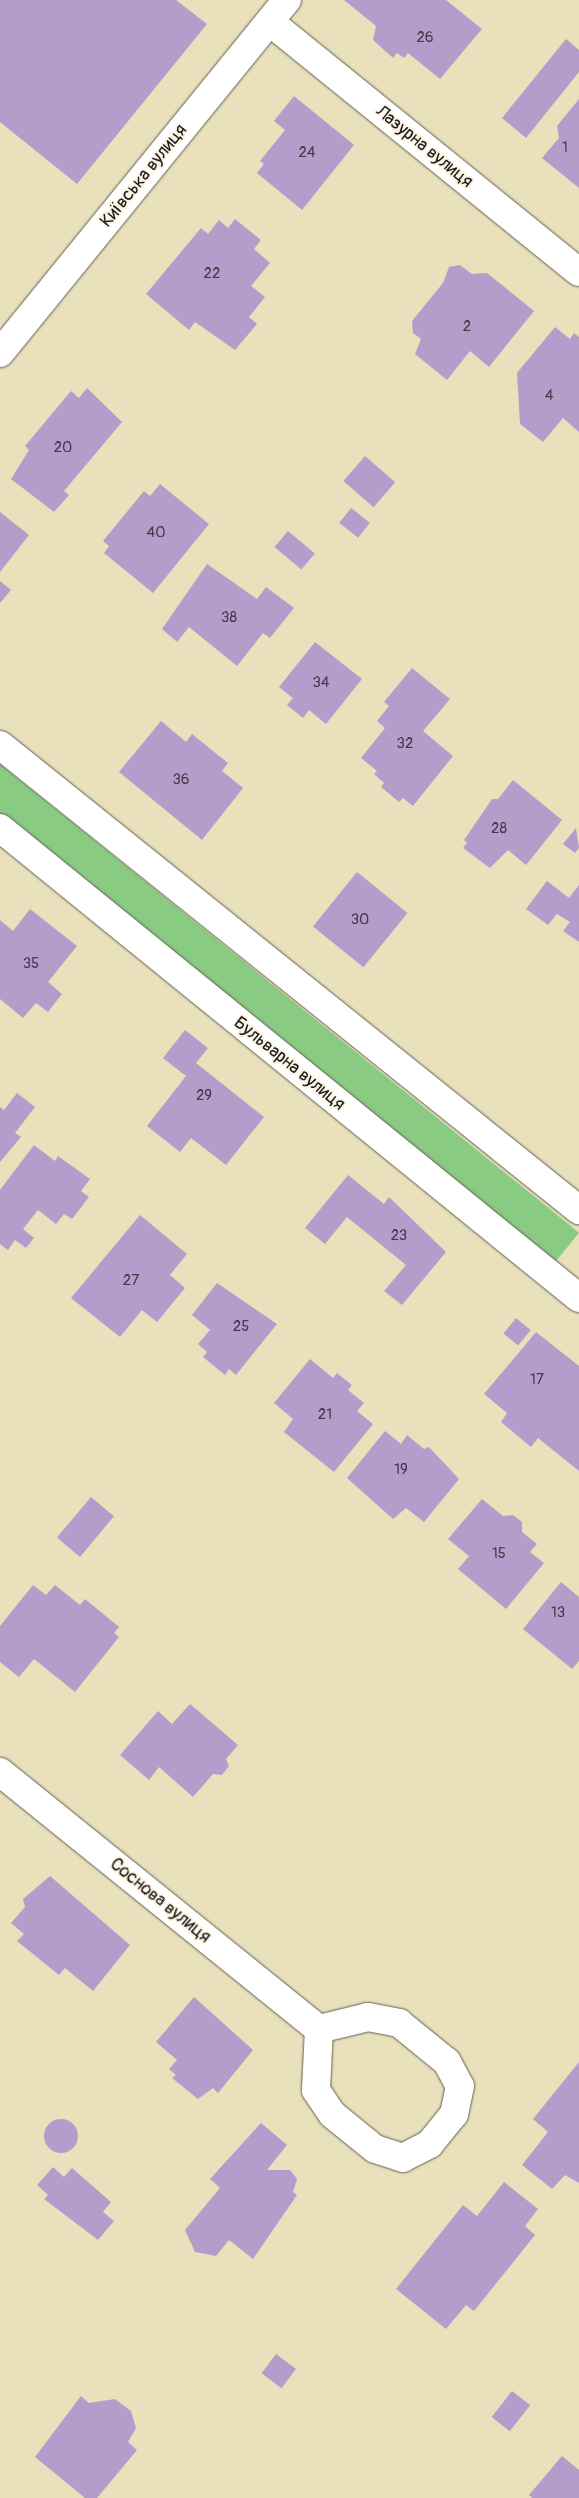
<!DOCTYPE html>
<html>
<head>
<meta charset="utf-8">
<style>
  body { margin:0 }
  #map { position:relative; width:579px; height:2498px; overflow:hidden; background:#e9e0bc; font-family:Pangolin,sans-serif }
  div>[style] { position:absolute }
  .green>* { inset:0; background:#89cb83; transform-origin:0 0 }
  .building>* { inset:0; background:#b69cca; transform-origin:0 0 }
  .round { border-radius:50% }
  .roads { filter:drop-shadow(0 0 1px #646154) drop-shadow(0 0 1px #646154) }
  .minor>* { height:28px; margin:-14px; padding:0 14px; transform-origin:14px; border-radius:14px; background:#fff }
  span { translate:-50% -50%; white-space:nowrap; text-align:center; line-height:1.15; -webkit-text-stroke:4px #fcf5e5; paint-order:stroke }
  .number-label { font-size:15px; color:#423c48 }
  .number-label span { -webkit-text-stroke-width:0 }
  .street-label { font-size:18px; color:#1c1c1c }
</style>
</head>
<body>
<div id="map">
  <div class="green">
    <div style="left:0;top:764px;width:745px;height:42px;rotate:39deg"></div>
  </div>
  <div class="building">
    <div style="clip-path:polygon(0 0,176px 0,207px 24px,77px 184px,0 122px)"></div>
    <div style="clip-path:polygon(344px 0,446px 0,482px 29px,440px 79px,408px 53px,404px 58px,397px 53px,393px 58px,373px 40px,376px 26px)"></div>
    <div style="clip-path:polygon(566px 39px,579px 50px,579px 72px,526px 138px,502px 118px)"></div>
    <div style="clip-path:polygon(294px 96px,354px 145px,302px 210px,257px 173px,264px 164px,260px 161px,285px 130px,274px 121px)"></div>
    <div style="clip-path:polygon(579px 99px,579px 188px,542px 158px,559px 138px,557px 126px)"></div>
    <div style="clip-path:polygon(235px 219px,261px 240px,254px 249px,270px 263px,251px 286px,265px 297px,249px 317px,257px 324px,235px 350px,195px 322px,189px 330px,146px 294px,201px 228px,208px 234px,219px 220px,228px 228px)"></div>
    <div style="clip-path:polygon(460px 265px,472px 274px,487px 273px,534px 311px,489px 367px,470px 351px,447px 380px,415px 354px,421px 339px,413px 333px,412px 321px,443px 283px,449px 267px)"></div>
    <div style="clip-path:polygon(555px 327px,570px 339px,574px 333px,579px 337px,579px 432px,563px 418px,543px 442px,520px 424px,517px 373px)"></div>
    <div style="clip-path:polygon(87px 388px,122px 422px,64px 491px,69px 495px,54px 512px,11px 479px,29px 450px,25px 446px,71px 391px,79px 398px)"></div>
    <div style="left:365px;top:456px;width:40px;height:33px;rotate:41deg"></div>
    <div style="clip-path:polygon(160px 484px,209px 524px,153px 593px,104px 553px,109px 546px,103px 541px,144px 491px,150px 496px)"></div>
    <div style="left:351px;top:508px;width:24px;height:19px;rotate:38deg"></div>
    <div style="clip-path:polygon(0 512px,29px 535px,0 572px)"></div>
    <div style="left:288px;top:531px;width:35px;height:21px;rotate:40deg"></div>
    <div style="clip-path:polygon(207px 564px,257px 599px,266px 587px,294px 608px,270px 638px,263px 633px,237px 666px,189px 627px,177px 642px,162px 629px)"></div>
    <div style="clip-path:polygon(0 581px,11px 590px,0 603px)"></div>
    <div style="clip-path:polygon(315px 642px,362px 679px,326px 724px,309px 710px,303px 718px,287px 705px,293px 698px,279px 687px)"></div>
    <div style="clip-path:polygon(412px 668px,450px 699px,423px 731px,453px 756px,413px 806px,403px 798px,399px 802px,381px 787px,384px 783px,374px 774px,377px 771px,361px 758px,385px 728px,377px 721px,389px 706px,384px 702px)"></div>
    <div style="clip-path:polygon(161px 721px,186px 742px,192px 734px,228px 763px,222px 771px,243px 788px,202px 840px,119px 772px)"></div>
    <div style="clip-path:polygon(513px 780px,562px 820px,526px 865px,508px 850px,490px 868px,463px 848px,467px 843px,464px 840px,492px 799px,498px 799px)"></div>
    <div style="clip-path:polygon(576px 828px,579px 848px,575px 853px,563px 844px)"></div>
    <div style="left:357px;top:872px;width:65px;height:70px;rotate:39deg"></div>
    <div style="clip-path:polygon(547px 881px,569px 898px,579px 885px,579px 942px,563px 931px,570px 922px,557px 914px,548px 925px,526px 909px)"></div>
    <div style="clip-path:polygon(30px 909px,77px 946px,48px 982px,62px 994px,48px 1012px,36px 1003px,23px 1018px,0 999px,0 920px,13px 931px)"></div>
    <div style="clip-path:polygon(185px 1030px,208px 1048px,196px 1063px,264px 1117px,226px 1165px,191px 1138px,180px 1152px,147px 1126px,186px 1076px,163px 1058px)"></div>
    <div style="clip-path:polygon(17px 1093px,35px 1107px,15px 1133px,21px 1137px,0 1162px,0 1107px,4px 1110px)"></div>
    <div style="clip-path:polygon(34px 1145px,55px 1161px,58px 1156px,90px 1179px,81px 1191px,89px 1197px,72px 1219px,64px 1214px,56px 1224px,38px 1210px,23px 1229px,34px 1238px,26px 1248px,15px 1240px,8px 1250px,0 1244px,0 1190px)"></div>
    <div style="clip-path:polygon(348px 1175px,384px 1204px,389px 1197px,446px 1252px,402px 1305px,384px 1291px,406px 1265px,347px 1217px,325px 1244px,305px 1228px)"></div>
    <div style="clip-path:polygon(140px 1215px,187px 1254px,170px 1275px,185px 1288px,157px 1322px,142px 1310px,120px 1337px,71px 1298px)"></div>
    <div style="clip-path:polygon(217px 1283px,277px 1324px,236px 1375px,229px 1369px,225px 1375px,203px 1357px,207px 1352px,198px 1344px,210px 1330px,192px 1315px)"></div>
    <div style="left:516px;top:1318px;width:19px;height:20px;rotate:39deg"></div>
    <div style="clip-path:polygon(536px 1332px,579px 1366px,579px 1471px,538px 1438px,531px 1447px,501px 1422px,507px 1413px,484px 1394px)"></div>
    <div style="clip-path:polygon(310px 1359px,333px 1378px,337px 1373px,352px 1385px,348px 1390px,364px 1403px,357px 1411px,373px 1424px,334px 1472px,284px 1432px,293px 1419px,274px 1403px)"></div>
    <div style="clip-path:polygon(385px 1431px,401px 1444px,407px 1435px,424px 1449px,429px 1447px,459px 1479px,424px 1522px,406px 1508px,393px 1519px,347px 1478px)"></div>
    <div style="left:91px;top:1497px;width:30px;height:53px;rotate:40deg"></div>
    <div style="clip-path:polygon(482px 1499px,503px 1516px,513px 1515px,522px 1522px,522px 1532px,537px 1544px,530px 1552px,544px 1563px,506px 1609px,458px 1569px,469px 1556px,448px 1539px)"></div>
    <div style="clip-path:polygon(561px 1582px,579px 1597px,579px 1661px,572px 1669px,523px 1629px)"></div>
    <div style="clip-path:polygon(33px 1585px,46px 1595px,55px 1585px,80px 1605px,85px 1599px,119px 1627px,114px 1633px,119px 1637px,75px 1692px,34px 1659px,19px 1677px,0 1662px,0 1626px)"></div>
    <div style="clip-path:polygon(190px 1704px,238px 1745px,226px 1759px,229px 1766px,222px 1775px,213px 1774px,193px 1797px,159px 1767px,149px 1780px,120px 1755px,158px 1711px,172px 1724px)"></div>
    <div style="clip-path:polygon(50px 1876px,130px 1945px,93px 1991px,65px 1968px,59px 1975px,17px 1941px,24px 1934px,11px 1923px,25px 1907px,23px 1899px)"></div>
    <div style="clip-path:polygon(194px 1997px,253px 2050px,218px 2093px,213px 2088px,198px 2099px,172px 2078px,176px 2075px,169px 2069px,177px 2060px,156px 2042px)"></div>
    <div style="clip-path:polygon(579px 2062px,579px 2183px,565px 2175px,552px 2189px,522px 2165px,548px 2132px,533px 2119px)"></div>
    <div class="round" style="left:44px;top:2119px;width:34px;height:34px"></div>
    <div style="clip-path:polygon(261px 2123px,287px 2145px,267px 2170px,290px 2170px,297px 2179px,293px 2192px,297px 2195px,253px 2259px,229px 2240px,216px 2256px,195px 2252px,185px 2230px,220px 2188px,210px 2179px)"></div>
    <div style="clip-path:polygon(53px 2167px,64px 2177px,72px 2168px,111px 2202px,103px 2212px,114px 2221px,98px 2240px,44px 2199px,48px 2195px,37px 2185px)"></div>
    <div style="clip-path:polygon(504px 2182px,538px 2209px,525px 2226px,535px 2235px,474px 2311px,466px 2305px,446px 2329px,396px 2289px,463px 2205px,477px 2216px)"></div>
    <div style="left:276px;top:2354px;width:25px;height:24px;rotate:37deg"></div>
    <div style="left:512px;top:2391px;width:23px;height:33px;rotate:38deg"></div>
    <div style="clip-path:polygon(81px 2396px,89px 2403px,115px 2399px,131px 2411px,136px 2428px,128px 2442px,137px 2450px,97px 2498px,85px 2498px,35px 2457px)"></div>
    <div style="clip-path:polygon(562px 2456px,579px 2470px,579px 2498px,532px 2498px,529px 2495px)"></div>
  </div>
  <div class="roads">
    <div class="minor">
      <div style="left:270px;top:22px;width:397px;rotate:39deg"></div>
      <div style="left:0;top:353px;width:455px;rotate:-50.9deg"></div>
      <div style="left:0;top:745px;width:743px;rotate:38.77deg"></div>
      <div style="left:0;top:828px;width:746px;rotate:39.07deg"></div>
      <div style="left:0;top:1772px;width:410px;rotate:38.9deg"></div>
      <div style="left:368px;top:2017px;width:32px;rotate:11deg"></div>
      <div style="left:399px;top:2023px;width:62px;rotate:39.1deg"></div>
      <div style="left:447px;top:2062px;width:27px;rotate:62deg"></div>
      <div style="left:460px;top:2086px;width:29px;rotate:102deg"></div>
      <div style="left:454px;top:2114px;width:38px;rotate:129deg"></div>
      <div style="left:430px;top:2144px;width:30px;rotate:153deg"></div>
      <div style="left:403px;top:2158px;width:29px;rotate:-162deg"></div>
      <div style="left:375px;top:2149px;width:55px;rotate:-140.9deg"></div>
      <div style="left:332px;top:2114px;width:29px;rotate:-124deg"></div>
      <div style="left:316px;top:2090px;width:61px;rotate:-87.2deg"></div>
      <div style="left:319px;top:2029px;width:50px;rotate:-13.8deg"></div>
    </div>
  </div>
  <div class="number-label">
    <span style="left:425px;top:38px">26</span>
    <span style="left:565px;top:148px">1</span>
    <span style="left:307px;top:153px">24</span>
    <span style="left:212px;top:274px">22</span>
    <span style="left:467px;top:327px">2</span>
    <span style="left:549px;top:396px">4</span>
    <span style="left:63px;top:448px">20</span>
    <span style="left:156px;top:533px">40</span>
    <span style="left:229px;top:618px">38</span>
    <span style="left:321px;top:683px">34</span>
    <span style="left:405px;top:744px">32</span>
    <span style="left:181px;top:780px">36</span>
    <span style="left:499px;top:829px">28</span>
    <span style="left:360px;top:920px">30</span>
    <span style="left:31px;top:964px">35</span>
    <span style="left:204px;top:1096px">29</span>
    <span style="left:399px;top:1236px">23</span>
    <span style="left:131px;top:1281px">27</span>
    <span style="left:241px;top:1327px">25</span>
    <span style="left:537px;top:1380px">17</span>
    <span style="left:325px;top:1415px">21</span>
    <span style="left:401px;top:1470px">19</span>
    <span style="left:499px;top:1554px">15</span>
    <span style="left:558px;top:1613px">13</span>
  </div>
  <div class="street-label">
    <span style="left:424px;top:147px;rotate:39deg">Лазурна вулиця</span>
    <span style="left:144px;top:176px;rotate:-51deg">Київська вулиця</span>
    <span style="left:289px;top:1064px;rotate:39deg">Бульварна вулиця</span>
    <span style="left:160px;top:1901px;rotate:39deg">Соснова вулиця</span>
  </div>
</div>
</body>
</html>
